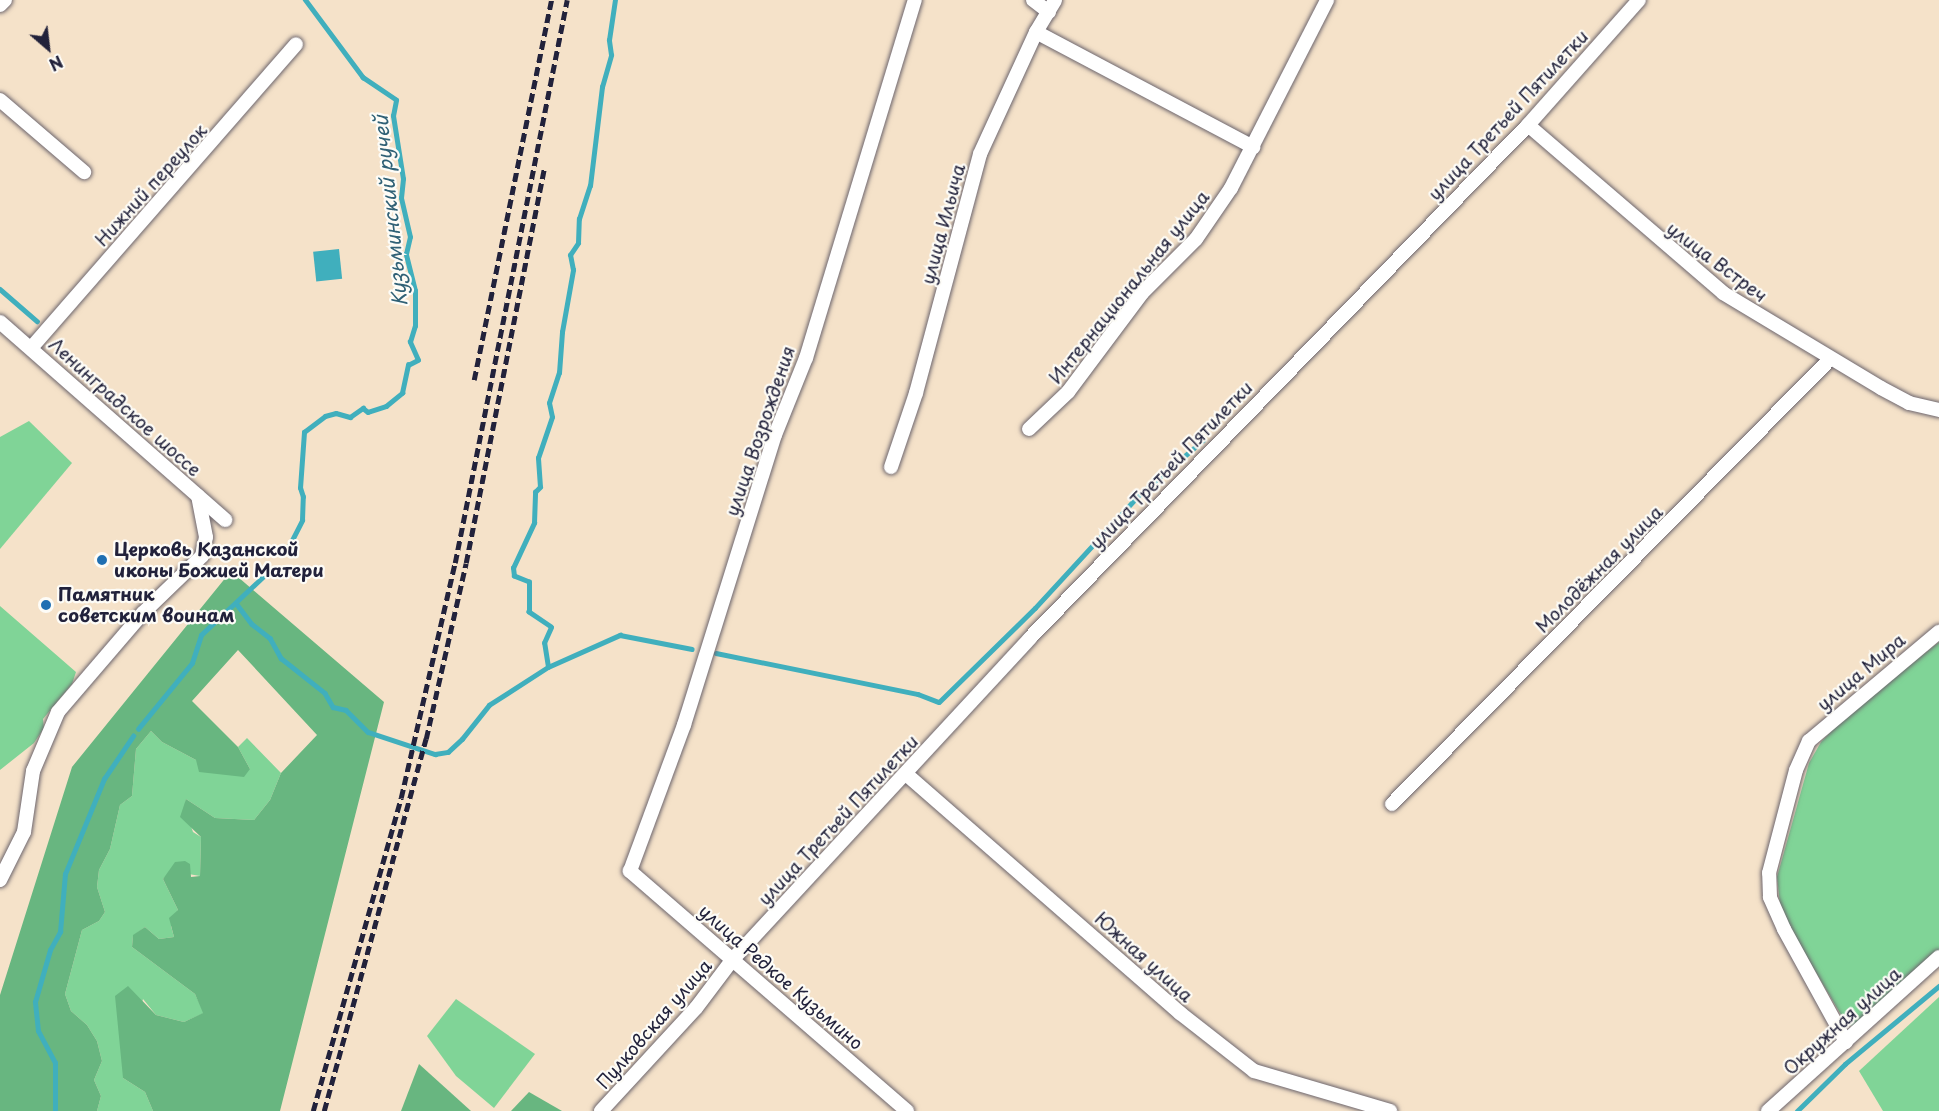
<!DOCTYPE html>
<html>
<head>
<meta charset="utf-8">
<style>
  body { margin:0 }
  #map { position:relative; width:1939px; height:1111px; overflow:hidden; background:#f5e2c9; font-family:"Playpen Sans",sans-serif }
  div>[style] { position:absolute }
  .green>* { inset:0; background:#80d497 }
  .forest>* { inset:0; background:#68b680 }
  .water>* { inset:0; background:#40afbd; transform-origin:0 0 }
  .stream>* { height:4.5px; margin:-2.25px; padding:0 2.25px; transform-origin:2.25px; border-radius:2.25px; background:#40afbd }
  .roads { filter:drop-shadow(0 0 2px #6c656d) drop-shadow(0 0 2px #6c656d) }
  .minor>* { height:14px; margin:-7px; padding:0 7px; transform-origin:7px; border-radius:7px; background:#fff }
  .rail>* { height:4.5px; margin-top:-2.25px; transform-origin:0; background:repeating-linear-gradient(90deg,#22223b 0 9px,transparent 0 13.5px) }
  .dots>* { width:16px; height:16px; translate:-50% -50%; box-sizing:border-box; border:3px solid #fdfcf7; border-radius:50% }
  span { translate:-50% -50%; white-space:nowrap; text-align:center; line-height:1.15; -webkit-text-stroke:4.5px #fdfcf7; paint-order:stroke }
  .street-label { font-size:18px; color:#22223b }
  .poi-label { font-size:18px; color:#22223b; font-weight:700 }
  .left { translate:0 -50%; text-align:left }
  .water-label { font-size:20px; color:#306176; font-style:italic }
  .north { position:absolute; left:18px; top:18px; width:60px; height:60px; -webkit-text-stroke:4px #fdfcf7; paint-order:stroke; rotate:152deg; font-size:16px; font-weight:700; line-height:24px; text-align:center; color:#22223b }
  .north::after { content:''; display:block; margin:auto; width:21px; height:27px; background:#22223b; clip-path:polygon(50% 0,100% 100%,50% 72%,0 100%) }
</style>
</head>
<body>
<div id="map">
  <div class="green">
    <div style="clip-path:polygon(29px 421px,72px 463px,0 549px,0 437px)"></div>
    <div style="clip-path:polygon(0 606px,76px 672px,72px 684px,43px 719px,44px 728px,34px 743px,0 770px)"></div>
    <div style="clip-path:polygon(1939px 642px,1939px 952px,1853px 1026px,1847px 1025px,1781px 913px,1777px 877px,1809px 763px,1821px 742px,1847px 715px)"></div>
    <div style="clip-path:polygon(151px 731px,162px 742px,196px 760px,250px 769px,238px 747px,247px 738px,281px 773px,270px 800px,254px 820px,215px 818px,186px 799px,185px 809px,193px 832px,201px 837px,200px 876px,171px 871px,163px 879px,178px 910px,171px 926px,174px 937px,159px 939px,145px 927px,133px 936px,132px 947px,195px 994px,204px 1013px,184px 1022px,156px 1015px,143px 999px,123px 1078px,145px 1092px,153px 1111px,97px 1111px,101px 1096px,94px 1080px,102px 1061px,97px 1041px,87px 1025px,71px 1011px,65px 994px,82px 930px,99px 921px,105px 912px,97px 887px,99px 870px,110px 849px,120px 805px,132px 796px,136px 749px)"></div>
    <div style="clip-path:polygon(1939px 997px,1939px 1111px,1883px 1111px,1859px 1071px)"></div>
    <div style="clip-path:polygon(456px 999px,535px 1054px,494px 1108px,456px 1076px,427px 1036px)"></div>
  </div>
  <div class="forest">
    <div style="clip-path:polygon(231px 571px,384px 702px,280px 1111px,153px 1111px,145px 1092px,123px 1078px,115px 996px,128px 986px,156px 1015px,184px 1022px,203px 1013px,195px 994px,132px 947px,133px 935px,145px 927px,159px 939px,174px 937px,169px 918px,178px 910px,163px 879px,175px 862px,185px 861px,190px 864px,191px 877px,200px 876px,201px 837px,180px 817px,186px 799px,215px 818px,254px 820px,270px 800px,281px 773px,317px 735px,238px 650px,192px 701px,238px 747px,250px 769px,244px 777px,199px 772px,196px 760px,162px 742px,151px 731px,136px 749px,132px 796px,120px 805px,110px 849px,99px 870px,97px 887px,105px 912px,99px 921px,82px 930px,65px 994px,71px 1011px,87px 1025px,97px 1041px,102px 1061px,94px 1080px,101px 1096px,97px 1111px,0 1111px,0 995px,72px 767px)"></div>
    <div style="clip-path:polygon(419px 1064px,471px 1111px,401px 1111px)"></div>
    <div style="clip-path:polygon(529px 1092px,562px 1111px,511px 1111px)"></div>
  </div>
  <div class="water">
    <div style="left:339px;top:249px;width:30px;height:26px;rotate:84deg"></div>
  </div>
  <div class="stream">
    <div style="left:0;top:289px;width:49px;rotate:40.9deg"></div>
    <div style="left:288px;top:548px;width:31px;rotate:-63deg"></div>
    <div style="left:302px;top:520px;width:23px;rotate:-88deg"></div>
    <div style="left:303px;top:497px;width:9px;rotate:-108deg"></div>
    <div style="left:300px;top:488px;width:56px;rotate:-85.9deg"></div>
    <div style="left:304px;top:432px;width:26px;rotate:-37deg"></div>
    <div style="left:325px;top:416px;width:11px;rotate:-15deg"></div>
    <div style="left:336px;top:413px;width:15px;rotate:16deg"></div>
    <div style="left:350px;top:417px;width:16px;rotate:-35deg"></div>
    <div style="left:363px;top:408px;width:6px;rotate:39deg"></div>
    <div style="left:368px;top:412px;width:19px;rotate:-18deg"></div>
    <div style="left:386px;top:406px;width:21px;rotate:-39deg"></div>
    <div style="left:402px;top:393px;width:29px;rotate:-78deg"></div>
    <div style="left:408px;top:365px;width:11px;rotate:-27deg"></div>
    <div style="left:418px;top:360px;width:20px;rotate:-114deg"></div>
    <div style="left:410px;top:342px;width:17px;rotate:-73deg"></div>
    <div style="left:415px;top:326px;width:35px;rotate:-90deg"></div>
    <div style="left:415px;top:291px;width:38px;rotate:-104deg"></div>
    <div style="left:406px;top:254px;width:17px;rotate:-77deg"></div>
    <div style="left:410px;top:237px;width:40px;rotate:-103deg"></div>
    <div style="left:401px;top:198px;width:19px;rotate:-84deg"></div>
    <div style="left:403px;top:179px;width:64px;rotate:-99deg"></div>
    <div style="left:393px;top:116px;width:16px;rotate:-79deg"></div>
    <div style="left:396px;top:100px;width:40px;rotate:-146deg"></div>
    <div style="left:363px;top:78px;width:97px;rotate:-126.6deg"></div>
    <div style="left:236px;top:603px;width:26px;rotate:53deg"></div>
    <div style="left:252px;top:624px;width:23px;rotate:38deg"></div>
    <div style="left:270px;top:638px;width:23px;rotate:61deg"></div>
    <div style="left:281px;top:658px;width:56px;rotate:38.5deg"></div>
    <div style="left:325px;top:693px;width:16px;rotate:60deg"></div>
    <div style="left:333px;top:707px;width:13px;rotate:13deg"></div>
    <div style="left:346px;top:710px;width:31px;rotate:45deg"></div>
    <div style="left:368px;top:732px;width:71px;rotate:18.2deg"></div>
    <div style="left:435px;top:754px;width:13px;rotate:-9deg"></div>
    <div style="left:448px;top:752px;width:19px;rotate:-43deg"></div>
    <div style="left:462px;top:739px;width:43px;rotate:-51.5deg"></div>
    <div style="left:489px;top:705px;width:70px;rotate:-32.8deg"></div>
    <div style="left:548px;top:667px;width:24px;rotate:-99deg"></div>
    <div style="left:544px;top:643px;width:17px;rotate:-66deg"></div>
    <div style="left:551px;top:627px;width:27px;rotate:-146deg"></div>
    <div style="left:529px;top:612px;width:30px;rotate:-90deg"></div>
    <div style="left:529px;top:582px;width:16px;rotate:-158deg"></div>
    <div style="left:514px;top:576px;width:8px;rotate:-97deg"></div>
    <div style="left:513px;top:568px;width:50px;rotate:-65deg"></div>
    <div style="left:534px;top:523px;width:31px;rotate:-88deg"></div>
    <div style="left:535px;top:492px;width:7px;rotate:-45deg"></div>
    <div style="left:540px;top:487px;width:29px;rotate:-94deg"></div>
    <div style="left:538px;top:458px;width:43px;rotate:-71.1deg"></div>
    <div style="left:552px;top:417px;width:14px;rotate:-102deg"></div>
    <div style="left:549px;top:403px;width:32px;rotate:-72deg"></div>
    <div style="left:559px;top:373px;width:41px;rotate:-85.8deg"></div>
    <div style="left:562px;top:332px;width:63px;rotate:-79.9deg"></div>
    <div style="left:573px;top:270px;width:15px;rotate:-101deg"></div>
    <div style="left:570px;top:255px;width:14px;rotate:-56deg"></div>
    <div style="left:578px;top:243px;width:24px;rotate:-88deg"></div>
    <div style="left:579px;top:219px;width:35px;rotate:-72deg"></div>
    <div style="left:590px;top:186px;width:100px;rotate:-83.1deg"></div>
    <div style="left:602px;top:87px;width:33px;rotate:-74deg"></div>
    <div style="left:611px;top:55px;width:15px;rotate:-98deg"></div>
    <div style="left:609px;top:40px;width:40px;rotate:-81.5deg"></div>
    <div style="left:716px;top:653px;width:206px;rotate:11.5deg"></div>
    <div style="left:918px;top:694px;width:22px;rotate:21deg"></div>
    <div style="left:939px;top:702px;width:134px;rotate:-44.4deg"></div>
    <div style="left:1035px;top:608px;width:152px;rotate:-47.4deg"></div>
    <div style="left:1138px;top:496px;width:86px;rotate:-40.7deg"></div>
    <div style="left:548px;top:667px;width:79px;rotate:-24deg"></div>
    <div style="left:620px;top:635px;width:73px;rotate:11deg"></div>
    <div style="left:138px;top:729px;width:85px;rotate:-50.7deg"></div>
    <div style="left:192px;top:663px;width:29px;rotate:-72deg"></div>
    <div style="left:201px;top:635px;width:91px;rotate:-43.2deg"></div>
    <div style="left:55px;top:1111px;width:48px;rotate:-90deg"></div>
    <div style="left:55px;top:1063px;width:36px;rotate:-118deg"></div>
    <div style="left:38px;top:1031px;width:29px;rotate:-96deg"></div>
    <div style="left:35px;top:1002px;width:54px;rotate:-73.9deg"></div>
    <div style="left:50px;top:950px;width:21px;rotate:-61deg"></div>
    <div style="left:60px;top:932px;width:58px;rotate:-85.1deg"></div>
    <div style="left:65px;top:874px;width:103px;rotate:-67.7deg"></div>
    <div style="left:104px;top:779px;width:52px;rotate:-56deg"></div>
    <div style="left:1797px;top:1111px;width:67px;rotate:-44.4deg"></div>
    <div style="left:1845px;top:1064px;width:122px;rotate:-39.7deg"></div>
  </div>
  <div class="roads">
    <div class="minor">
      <div style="left:1033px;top:0;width:20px;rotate:37deg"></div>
      <div style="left:0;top:5px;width:7px;rotate:-45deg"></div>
      <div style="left:1036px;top:32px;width:246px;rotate:27.9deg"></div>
      <div style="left:0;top:100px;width:111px;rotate:40.6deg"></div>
      <div style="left:1528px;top:125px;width:257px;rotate:40.7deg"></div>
      <div style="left:1723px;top:293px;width:184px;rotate:31deg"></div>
      <div style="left:1881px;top:388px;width:32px;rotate:28deg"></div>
      <div style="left:1909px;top:403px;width:31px;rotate:13deg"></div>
      <div style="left:0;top:322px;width:300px;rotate:41.3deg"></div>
      <div style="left:31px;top:348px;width:403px;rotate:-48.9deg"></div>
      <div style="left:1029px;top:429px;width:54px;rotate:-43.5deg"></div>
      <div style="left:1068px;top:392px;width:124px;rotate:-53.2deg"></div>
      <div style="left:1142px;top:293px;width:76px;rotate:-45deg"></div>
      <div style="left:1196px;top:239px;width:62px;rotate:-55.5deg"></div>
      <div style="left:1231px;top:188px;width:211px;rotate:-62.9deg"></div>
      <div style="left:891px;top:467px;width:78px;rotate:-71.3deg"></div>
      <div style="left:916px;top:393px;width:247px;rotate:-75deg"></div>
      <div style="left:980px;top:154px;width:134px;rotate:-65.3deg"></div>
      <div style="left:1036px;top:32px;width:37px;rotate:-59deg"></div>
      <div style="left:906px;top:774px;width:364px;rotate:41.1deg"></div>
      <div style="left:1180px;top:1013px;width:94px;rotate:38.1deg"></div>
      <div style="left:1254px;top:1071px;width:142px;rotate:16.4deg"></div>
      <div style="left:1392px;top:804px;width:624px;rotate:-45.45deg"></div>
      <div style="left:0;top:880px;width:54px;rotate:-63.4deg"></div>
      <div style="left:24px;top:832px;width:62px;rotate:-81.6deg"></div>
      <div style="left:33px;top:771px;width:64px;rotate:-67deg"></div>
      <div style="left:58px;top:712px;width:130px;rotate:-49.4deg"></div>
      <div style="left:143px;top:613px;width:82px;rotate:-44deg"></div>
      <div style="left:202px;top:556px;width:19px;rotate:-78deg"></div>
      <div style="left:206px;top:537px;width:42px;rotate:-101deg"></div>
      <div style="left:1846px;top:1042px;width:129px;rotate:-118.8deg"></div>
      <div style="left:1784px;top:929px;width:35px;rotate:-114deg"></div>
      <div style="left:1770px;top:897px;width:24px;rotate:-92deg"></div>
      <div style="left:1769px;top:873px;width:106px;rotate:-75.3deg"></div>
      <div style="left:1796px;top:770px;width:32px;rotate:-66deg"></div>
      <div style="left:1809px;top:741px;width:170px;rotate:-40deg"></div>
      <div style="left:601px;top:1111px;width:140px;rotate:-47.3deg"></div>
      <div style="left:696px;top:1008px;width:61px;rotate:-52.9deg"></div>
      <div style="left:733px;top:959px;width:437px;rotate:-47.2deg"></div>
      <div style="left:1030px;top:638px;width:715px;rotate:-45.85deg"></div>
      <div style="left:1528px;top:125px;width:167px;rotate:-48.4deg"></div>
      <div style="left:907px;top:1111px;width:367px;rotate:-139.1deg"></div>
      <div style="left:630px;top:871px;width:156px;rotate:-69.7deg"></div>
      <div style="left:684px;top:725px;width:304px;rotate:-72.6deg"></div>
      <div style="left:775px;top:435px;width:83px;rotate:-68.1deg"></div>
      <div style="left:806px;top:358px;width:374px;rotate:-73.1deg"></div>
      <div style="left:1768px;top:1111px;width:230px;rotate:-42deg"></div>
    </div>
  </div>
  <div class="rail">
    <div style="left:474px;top:380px;width:388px;rotate:-78.5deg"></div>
    <div style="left:313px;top:1111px;width:325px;rotate:-74.3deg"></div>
    <div style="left:401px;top:798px;width:241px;rotate:-77.1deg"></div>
    <div style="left:455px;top:563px;width:574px;rotate:-78.75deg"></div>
    <div style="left:324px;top:1111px;width:386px;rotate:-74.7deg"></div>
    <div style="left:426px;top:739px;width:180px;rotate:-77.2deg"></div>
    <div style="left:466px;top:563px;width:403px;rotate:-78.8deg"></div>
  </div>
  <div class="dots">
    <div style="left:102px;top:560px;background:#1f6fb2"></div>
    <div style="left:46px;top:605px;background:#1f6fb2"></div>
  </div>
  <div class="street-label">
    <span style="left:1508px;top:115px;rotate:-47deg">улица Третьей Пятилетки</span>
    <span style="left:151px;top:185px;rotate:-48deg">Нижний переулок</span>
    <span style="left:943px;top:224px;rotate:-75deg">улица Ильича</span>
    <span style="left:1717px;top:262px;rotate:37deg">улица Встреч</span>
    <span style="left:1129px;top:287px;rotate:-51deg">Интернациональная улица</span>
    <span style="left:125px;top:407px;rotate:42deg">Ленинградское шоссе</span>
    <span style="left:760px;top:431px;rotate:-71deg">улица Возрождения</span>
    <span style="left:1171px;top:465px;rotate:-46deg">улица Третьей Пятилетки</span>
    <span style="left:1599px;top:569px;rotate:-45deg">Молодёжная улица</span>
    <span style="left:1861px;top:672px;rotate:-40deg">улица Мира</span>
    <span style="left:838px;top:820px;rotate:-47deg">улица Третьей Пятилетки</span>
    <span style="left:1144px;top:957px;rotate:42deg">Южная улица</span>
    <span style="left:781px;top:977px;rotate:41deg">улица Редкое Кузьмино</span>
    <span style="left:1842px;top:1021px;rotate:-42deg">Окружная улица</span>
    <span style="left:654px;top:1024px;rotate:-49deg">Пулковская улица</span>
  </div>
  <div class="poi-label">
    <span class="left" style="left:114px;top:560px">Церковь Казанской<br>иконы Божией Матери</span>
    <span class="left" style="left:58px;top:605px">Памятник<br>советским воинам</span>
  </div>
  <div class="water-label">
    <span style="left:390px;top:211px;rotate:-96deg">Кузьминский ручей</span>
  </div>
  <div class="north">N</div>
</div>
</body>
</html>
